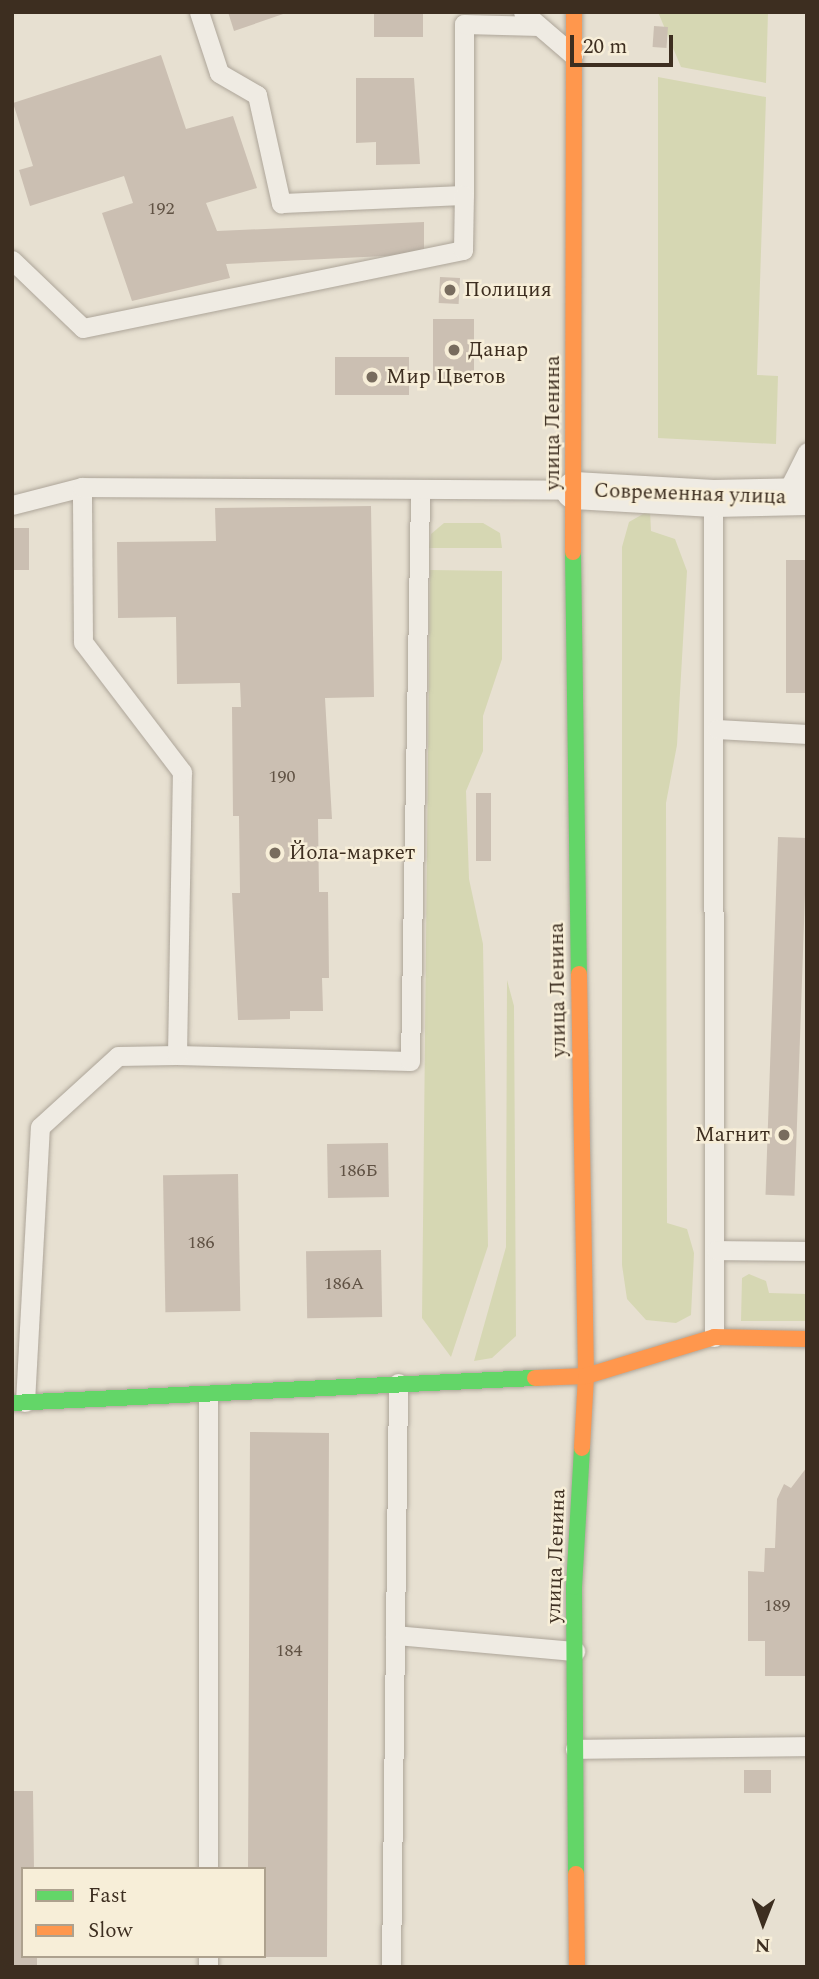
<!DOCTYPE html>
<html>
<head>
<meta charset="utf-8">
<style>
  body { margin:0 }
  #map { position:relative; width:819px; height:1979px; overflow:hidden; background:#e7e0d1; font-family:Spectral,serif }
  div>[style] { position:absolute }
  .green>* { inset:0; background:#d6d7b3 }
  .building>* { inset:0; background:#cbbfb2; transform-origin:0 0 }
  .roads { filter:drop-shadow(0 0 2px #ada599) drop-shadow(0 0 2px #ada599) }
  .lane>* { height:19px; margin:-9.5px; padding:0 9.5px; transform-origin:9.5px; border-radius:9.5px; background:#efebe3 }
  .street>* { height:37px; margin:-18.5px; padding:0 18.5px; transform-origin:18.5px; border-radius:18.5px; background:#efebe3 }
  .fast>* { height:16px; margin:-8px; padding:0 8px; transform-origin:8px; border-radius:8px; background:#63d668 }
  .slow>* { height:16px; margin:-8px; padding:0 8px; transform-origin:8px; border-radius:8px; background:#ff974d }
  .dots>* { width:19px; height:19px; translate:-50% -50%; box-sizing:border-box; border:4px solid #f7eed8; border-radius:50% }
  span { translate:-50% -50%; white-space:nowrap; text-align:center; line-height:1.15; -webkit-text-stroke:5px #f7eed8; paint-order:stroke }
  .number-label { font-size:18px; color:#605244 }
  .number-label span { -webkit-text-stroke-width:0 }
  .poi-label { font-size:21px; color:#3d2e20 }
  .left { translate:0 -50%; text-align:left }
  .right { translate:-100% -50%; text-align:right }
  .street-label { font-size:21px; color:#3d2e20 }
  .frame { position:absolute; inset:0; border:14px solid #3d2e20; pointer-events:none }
  .legend { position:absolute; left:21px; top:1867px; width:245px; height:91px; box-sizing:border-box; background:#f7eed8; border:2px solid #ada18e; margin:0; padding:9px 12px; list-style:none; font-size:21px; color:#3d2e20 }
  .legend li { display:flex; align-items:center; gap:14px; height:35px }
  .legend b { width:35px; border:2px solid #ada18e }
  .north { position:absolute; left:728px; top:1888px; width:70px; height:70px; -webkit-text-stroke:5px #f7eed8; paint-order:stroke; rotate:181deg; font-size:19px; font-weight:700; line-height:28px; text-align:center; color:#3d2e20 }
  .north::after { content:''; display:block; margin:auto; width:24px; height:32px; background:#3d2e20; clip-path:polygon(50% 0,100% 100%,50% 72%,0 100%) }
  .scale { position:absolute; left:570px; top:35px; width:103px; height:32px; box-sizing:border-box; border:4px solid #3d2e20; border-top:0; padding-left:9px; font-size:21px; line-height:24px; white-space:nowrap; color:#3d2e20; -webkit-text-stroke:5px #f7eed8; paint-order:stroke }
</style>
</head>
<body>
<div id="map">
  <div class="green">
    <div style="clip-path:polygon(658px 12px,768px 12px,766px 83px,681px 67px)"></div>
    <div style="clip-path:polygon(658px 77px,766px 97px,757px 375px,778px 376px,776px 444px,658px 438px)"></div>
    <div style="clip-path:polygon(650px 510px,651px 531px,675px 539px,687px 571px,677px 745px,666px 803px,667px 1223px,687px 1229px,694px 1253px,691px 1315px,676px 1323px,646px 1320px,627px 1299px,622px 1265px,622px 547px,629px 522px)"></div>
    <div style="clip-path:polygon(444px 523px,483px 523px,500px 533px,502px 548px,429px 548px,431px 534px)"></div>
    <div style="clip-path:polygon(430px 570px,502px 571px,502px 659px,483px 716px,483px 751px,466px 791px,469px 879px,483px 944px,488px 1246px,451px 1357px,422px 1318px)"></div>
    <div style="clip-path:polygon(507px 980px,514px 1006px,516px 1336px,492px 1358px,474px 1361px,506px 1247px)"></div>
    <div style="clip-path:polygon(749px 1274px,766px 1281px,769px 1293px,807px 1294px,807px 1321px,741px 1321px,742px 1278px)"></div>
  </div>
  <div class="building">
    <div style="clip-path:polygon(228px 12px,286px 12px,286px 13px,234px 31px)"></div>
    <div style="left:374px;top:12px;width:49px;height:25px"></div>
    <div style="left:654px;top:26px;width:14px;height:21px;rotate:4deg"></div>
    <div style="clip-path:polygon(161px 55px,186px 129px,233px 116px,257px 188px,206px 203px,217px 231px,424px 222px,424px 254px,226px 264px,230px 278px,132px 301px,102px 213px,133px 203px,124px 176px,30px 206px,19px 170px,33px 166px,13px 103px)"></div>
    <div style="clip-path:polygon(356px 78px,414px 78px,420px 164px,376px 165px,376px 142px,356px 143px)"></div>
    <div style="left:440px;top:277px;width:20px;height:26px;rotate:3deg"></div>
    <div style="left:474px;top:319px;width:61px;height:41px;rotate:90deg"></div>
    <div style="left:409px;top:357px;width:38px;height:74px;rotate:90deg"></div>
    <div style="clip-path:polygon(371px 506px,374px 697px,325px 698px,332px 819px,318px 819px,319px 892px,328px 892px,329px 978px,322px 978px,323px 1011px,290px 1011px,290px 1019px,238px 1020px,232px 893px,240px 893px,239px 816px,233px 816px,232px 707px,241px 707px,240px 683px,177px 684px,176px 617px,118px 618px,117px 542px,216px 541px,215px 508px)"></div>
    <div style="left:12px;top:528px;width:17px;height:42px"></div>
    <div style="left:786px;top:560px;width:21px;height:133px"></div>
    <div style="left:476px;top:793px;width:15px;height:68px"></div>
    <div style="left:778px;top:837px;width:29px;height:358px;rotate:2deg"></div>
    <div style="left:388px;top:1143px;width:54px;height:61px;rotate:89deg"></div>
    <div style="left:238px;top:1174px;width:137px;height:75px;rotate:89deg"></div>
    <div style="left:381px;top:1250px;width:67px;height:75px;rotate:89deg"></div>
    <div style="clip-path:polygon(250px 1432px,329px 1433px,327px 1957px,264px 1957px,264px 1869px,248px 1869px)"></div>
    <div style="clip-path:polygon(807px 1467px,807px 1676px,765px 1676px,765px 1641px,748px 1641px,748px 1571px,764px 1572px,765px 1548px,775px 1548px,777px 1499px,784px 1484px,791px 1488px)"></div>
    <div style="left:744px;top:1770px;width:27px;height:23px"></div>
    <div style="clip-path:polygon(12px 1791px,33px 1791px,34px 1869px,23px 1869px,23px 1956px,37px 1956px,37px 1967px,12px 1967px)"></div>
  </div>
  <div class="roads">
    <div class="lane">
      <div style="left:199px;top:12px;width:64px;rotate:71.8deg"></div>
      <div style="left:219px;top:73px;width:44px;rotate:30.1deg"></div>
      <div style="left:257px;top:95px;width:111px;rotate:77.5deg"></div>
      <div style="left:281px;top:203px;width:183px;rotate:-2.5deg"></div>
      <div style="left:464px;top:195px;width:171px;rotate:-90deg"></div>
      <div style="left:464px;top:24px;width:75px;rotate:1.5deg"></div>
      <div style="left:523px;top:12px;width:66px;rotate:40.7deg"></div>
      <div style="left:12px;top:260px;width:98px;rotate:43.8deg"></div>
      <div style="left:83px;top:328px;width:388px;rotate:-11.6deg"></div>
      <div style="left:463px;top:250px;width:55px;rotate:-89deg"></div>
      <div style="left:785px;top:496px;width:49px;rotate:-63.4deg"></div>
      <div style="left:713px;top:498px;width:839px;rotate:89.93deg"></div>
      <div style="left:12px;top:505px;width:72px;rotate:-14.4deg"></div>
      <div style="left:717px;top:729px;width:90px;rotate:3.2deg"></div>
      <div style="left:177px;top:1055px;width:233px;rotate:1.5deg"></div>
      <div style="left:410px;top:1061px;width:570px;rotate:-88.99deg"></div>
      <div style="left:716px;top:1250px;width:91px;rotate:0.6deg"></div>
      <div style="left:25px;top:1402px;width:275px;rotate:-86.9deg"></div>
      <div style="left:40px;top:1127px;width:105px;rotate:-42.3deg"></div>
      <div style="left:118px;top:1056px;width:59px;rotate:-1deg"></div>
      <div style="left:177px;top:1055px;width:283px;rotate:-89deg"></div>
      <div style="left:182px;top:772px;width:163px;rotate:-127.3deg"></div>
      <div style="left:83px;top:642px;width:155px;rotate:-90.4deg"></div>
      <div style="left:82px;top:487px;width:492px;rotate:0.3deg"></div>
      <div style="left:395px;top:1635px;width:181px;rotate:5.1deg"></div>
      <div style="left:575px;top:1749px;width:232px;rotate:-0.7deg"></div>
      <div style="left:208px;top:1869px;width:474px;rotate:-90deg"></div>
      <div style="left:208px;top:1967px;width:11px;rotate:-90deg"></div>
      <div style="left:391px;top:1967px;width:584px;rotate:-89.31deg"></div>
    </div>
    <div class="street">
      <div style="left:574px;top:490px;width:139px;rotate:3.3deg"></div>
      <div style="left:713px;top:498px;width:94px;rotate:-1.2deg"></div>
    </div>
    <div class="fast">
      <div style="left:573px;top:552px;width:422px;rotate:89.2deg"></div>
      <div style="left:12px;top:1403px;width:524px;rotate:-2.74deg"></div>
      <div style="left:576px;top:1874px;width:287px;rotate:-90.4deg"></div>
      <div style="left:574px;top:1587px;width:139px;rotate:-86.7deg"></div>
    </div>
    <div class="slow">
      <div style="left:573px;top:552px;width:540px;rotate:-89.89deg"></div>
      <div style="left:579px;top:974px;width:402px;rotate:89deg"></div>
      <div style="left:586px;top:1376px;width:72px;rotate:93.2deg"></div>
      <div style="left:535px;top:1378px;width:51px;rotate:-2.2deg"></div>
      <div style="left:586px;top:1376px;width:134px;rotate:-16.9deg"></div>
      <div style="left:714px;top:1337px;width:93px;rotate:1.2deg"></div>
      <div style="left:576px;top:1874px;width:93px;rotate:89.4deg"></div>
    </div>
  </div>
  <div class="dots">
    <div style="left:450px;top:290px;background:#786c5e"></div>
    <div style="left:454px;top:350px;background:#786c5e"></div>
    <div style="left:372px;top:377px;background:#786c5e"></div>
    <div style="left:275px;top:853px;background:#786c5e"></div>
    <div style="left:784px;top:1135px;background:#786c5e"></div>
  </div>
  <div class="number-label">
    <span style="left:161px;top:209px">192</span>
    <span style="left:282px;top:777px">190</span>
    <span style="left:358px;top:1171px">186Б</span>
    <span style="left:201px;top:1243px">186</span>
    <span style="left:344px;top:1284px">186А</span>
    <span style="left:777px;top:1606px">189</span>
    <span style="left:289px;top:1651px">184</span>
  </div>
  <div class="poi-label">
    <span class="left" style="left:464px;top:290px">Полиция</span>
    <span class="left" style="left:468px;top:350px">Данар</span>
    <span class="left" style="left:386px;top:377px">Мир Цветов</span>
    <span class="left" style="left:289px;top:853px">Йола-маркет</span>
    <span class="right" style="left:770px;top:1135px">Магнит</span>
  </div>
  <div class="street-label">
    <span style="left:553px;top:423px;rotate:-90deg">улица Ленина</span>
    <span style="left:690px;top:494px;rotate:2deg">Современная улица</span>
    <span style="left:558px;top:990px;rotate:-91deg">улица Ленина</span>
    <span style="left:556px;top:1556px;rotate:-88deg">улица Ленина</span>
  </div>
  <div class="frame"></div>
  <ul class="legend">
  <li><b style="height:9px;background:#63d668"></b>Fast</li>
  <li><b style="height:9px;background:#ff974d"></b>Slow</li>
  </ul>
  <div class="north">N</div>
  <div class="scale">20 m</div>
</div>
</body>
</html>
